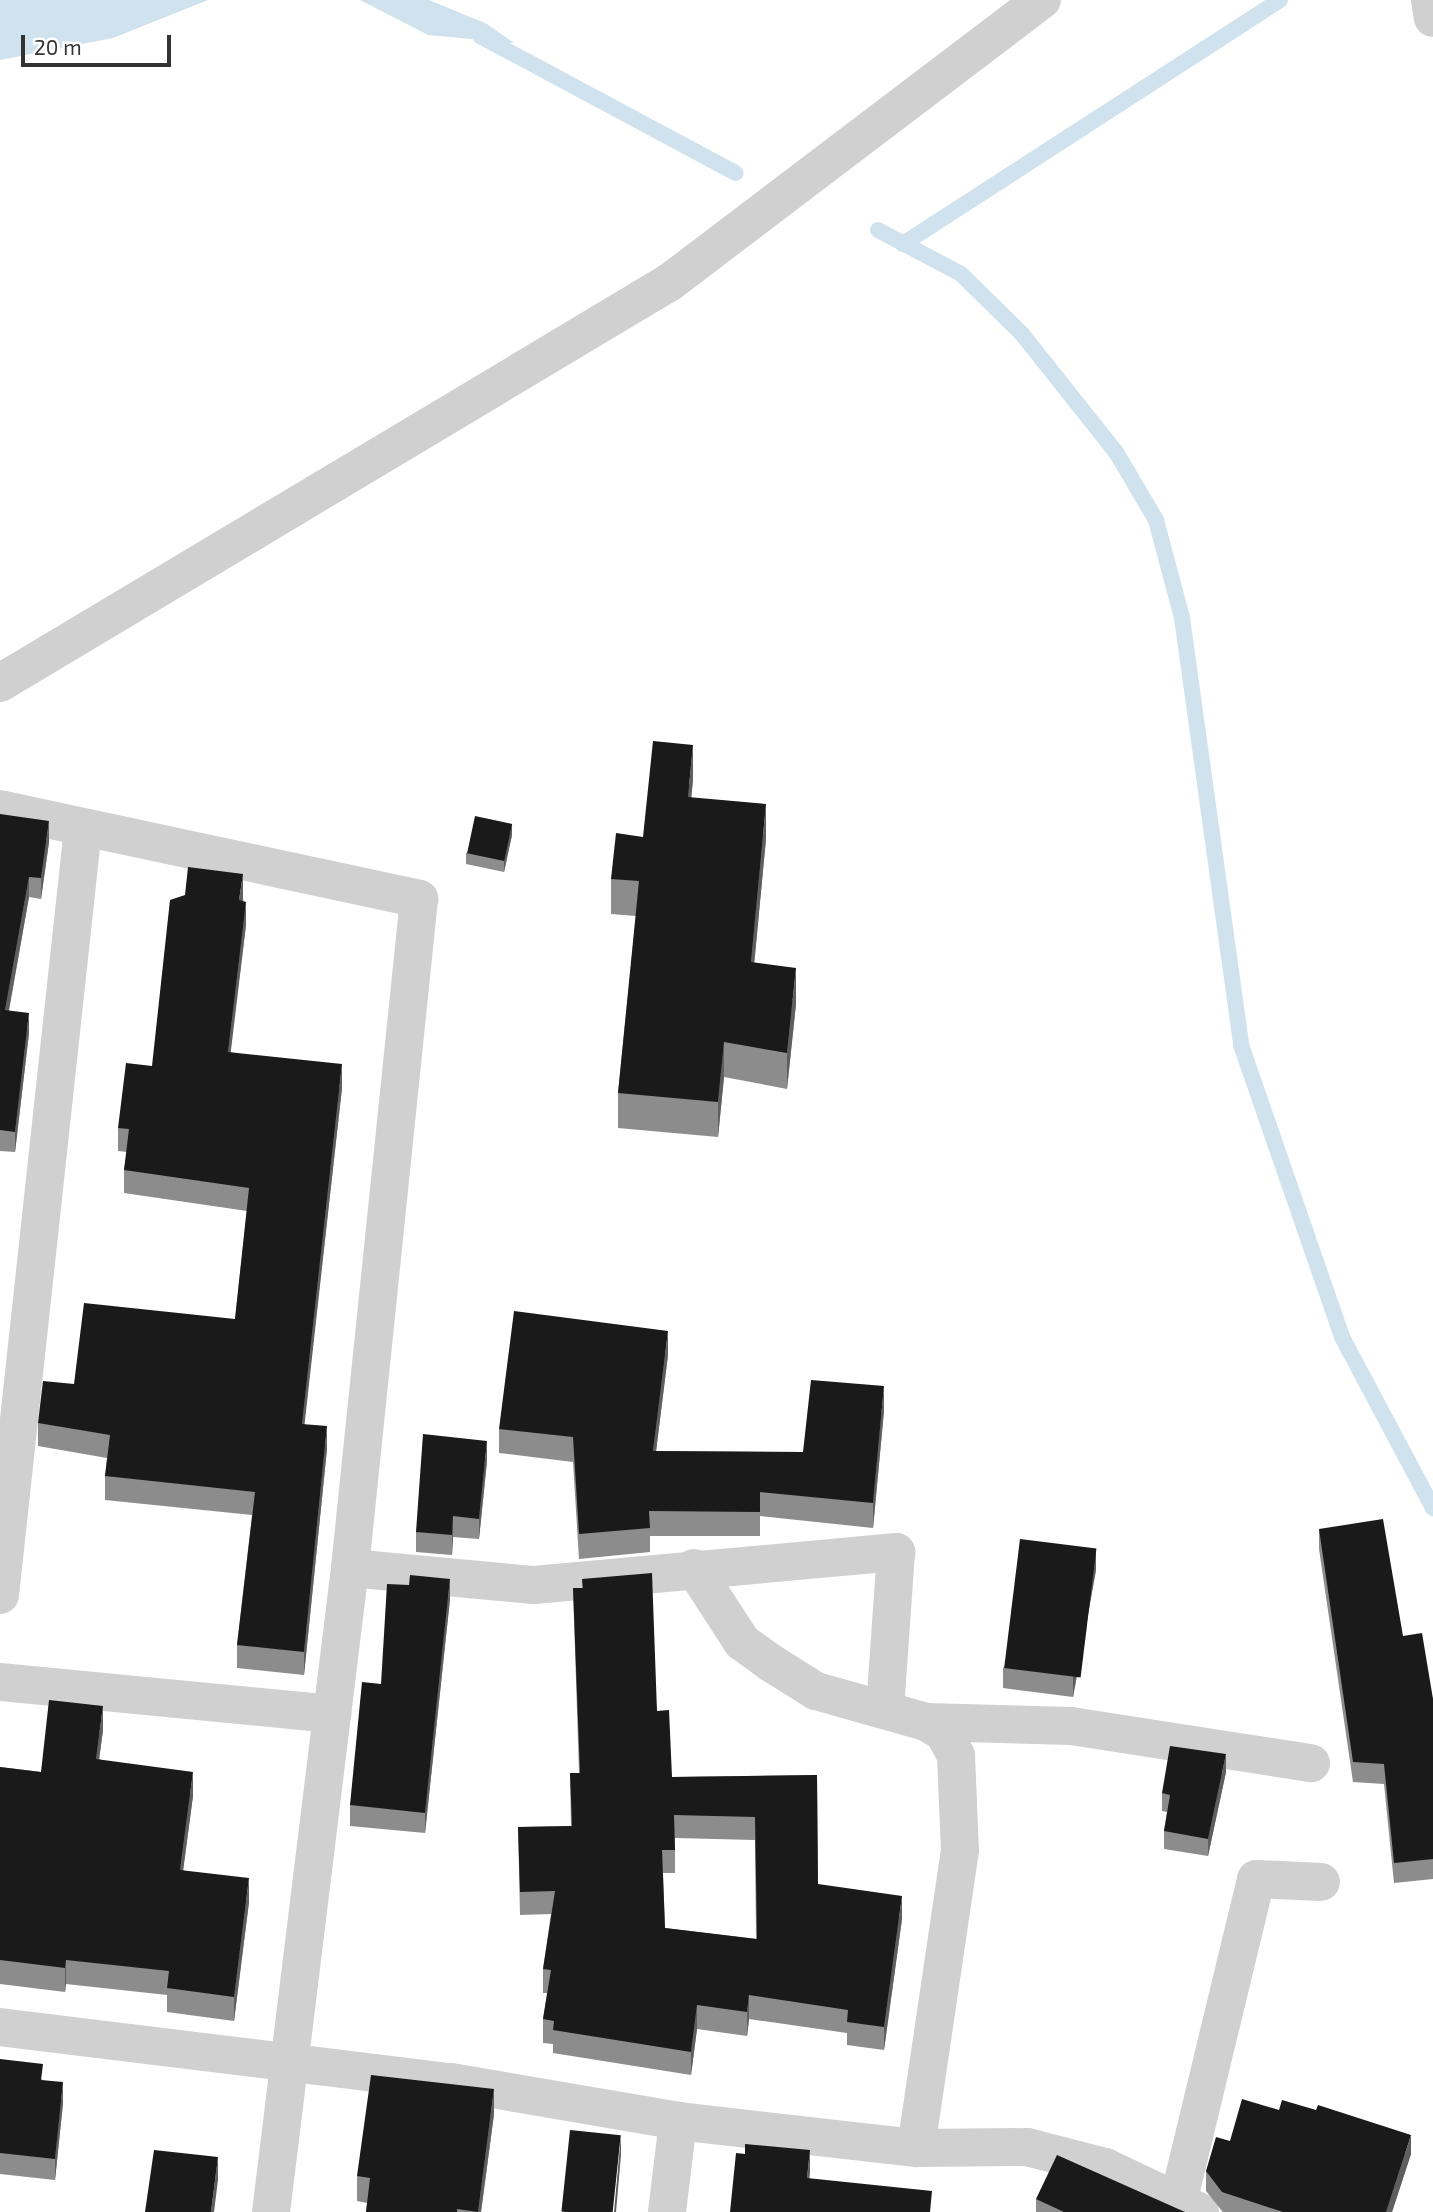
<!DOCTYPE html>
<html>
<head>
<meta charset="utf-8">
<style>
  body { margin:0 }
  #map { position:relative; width:1433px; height:2212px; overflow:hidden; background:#fff; font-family:"Exo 2",sans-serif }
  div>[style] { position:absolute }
  .water>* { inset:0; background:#cfe2ee }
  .stream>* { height:16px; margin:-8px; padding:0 8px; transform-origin:8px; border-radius:8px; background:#cfe2ee }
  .minor>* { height:38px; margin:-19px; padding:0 19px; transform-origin:19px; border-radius:19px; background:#d0d0d0 }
  .wall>* { inset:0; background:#8c8c8c }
  .shaded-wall>* { inset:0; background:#5f5f5f }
  .building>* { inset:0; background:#1a1a1a; transform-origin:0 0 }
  span { translate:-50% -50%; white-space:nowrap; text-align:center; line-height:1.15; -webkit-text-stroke:7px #fff; paint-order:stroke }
  .scale { position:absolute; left:21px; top:35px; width:150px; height:32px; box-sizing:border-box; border:4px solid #333; border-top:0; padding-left:9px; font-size:21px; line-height:24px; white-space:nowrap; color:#333; -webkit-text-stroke:5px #fff; paint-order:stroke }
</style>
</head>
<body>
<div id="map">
  <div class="water">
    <div style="clip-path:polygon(0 0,208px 0,113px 38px,0 60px)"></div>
    <div style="clip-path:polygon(360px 0,429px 0,487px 24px,514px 43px,428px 35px)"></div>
  </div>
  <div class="stream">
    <div style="left:480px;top:36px;width:290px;rotate:28.2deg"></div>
    <div style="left:878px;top:230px;width:94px;rotate:27.9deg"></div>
    <div style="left:961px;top:274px;width:86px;rotate:44.5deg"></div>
    <div style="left:1022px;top:334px;width:151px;rotate:51.5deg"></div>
    <div style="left:1116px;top:452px;width:79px;rotate:59.5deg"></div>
    <div style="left:1156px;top:520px;width:101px;rotate:75.1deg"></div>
    <div style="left:1182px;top:618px;width:431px;rotate:82.1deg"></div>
    <div style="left:1241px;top:1045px;width:309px;rotate:70.9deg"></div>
    <div style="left:1342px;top:1337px;width:194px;rotate:62deg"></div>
    <div style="left:903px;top:244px;width:449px;rotate:-32.9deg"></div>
  </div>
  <div class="minor">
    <div style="left:1430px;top:0;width:18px;rotate:81deg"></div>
    <div style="left:0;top:683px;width:781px;rotate:-30.9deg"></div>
    <div style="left:670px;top:282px;width:467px;rotate:-37.2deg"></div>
    <div style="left:0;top:809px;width:429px;rotate:12.1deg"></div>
    <div style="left:419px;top:899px;width:673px;rotate:95.89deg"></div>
    <div style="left:350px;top:1568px;width:649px;rotate:96.99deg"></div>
    <div style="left:350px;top:1568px;width:185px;rotate:5.3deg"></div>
    <div style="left:534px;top:1585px;width:364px;rotate:-5.2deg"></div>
    <div style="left:896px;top:1552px;width:157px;rotate:94deg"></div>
    <div style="left:694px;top:1568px;width:88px;rotate:57deg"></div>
    <div style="left:742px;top:1642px;width:36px;rotate:36deg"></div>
    <div style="left:771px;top:1663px;width:53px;rotate:31.9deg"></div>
    <div style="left:816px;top:1691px;width:114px;rotate:15.7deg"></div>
    <div style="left:926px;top:1722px;width:21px;rotate:31deg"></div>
    <div style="left:944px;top:1733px;width:26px;rotate:62deg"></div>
    <div style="left:956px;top:1756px;width:94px;rotate:87.6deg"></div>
    <div style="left:960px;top:1850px;width:301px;rotate:98.4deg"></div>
    <div style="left:0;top:1595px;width:771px;rotate:-83.82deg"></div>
    <div style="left:0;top:1682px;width:334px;rotate:5.5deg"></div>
    <div style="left:926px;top:1722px;width:145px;rotate:1.6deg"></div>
    <div style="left:1071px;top:1726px;width:243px;rotate:8.8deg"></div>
    <div style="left:0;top:2027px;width:454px;rotate:7deg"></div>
    <div style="left:451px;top:2082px;width:230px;rotate:9.7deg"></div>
    <div style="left:678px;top:2121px;width:240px;rotate:6.5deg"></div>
    <div style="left:916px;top:2148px;width:111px;rotate:-0.5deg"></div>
    <div style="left:1027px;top:2147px;width:81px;rotate:14.4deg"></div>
    <div style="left:1105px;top:2167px;width:105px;rotate:25.3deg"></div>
    <div style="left:1178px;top:2202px;width:332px;rotate:-76.4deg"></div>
    <div style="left:1256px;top:1879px;width:65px;rotate:2.6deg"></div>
    <div style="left:667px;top:2212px;width:92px;rotate:-83.1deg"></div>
  </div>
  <div class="wall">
    <div style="clip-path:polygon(693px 780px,691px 797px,766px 839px,754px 963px,796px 1004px,787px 1089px,724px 1077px,718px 1137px,618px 1128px,618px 1093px,636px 916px,611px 914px,611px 879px,643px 837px)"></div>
    <div style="clip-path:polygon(0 814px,49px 842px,41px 899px,29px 897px,9px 1011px,29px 1033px,15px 1152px,0 1151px)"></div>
    <div style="clip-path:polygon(512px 835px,504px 872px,466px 864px,466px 853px)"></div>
    <div style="clip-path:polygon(243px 897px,246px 925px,230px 1052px,342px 1088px,304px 1424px,327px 1449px,304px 1675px,237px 1668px,237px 1645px,252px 1515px,105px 1500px,105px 1476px,107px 1458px,38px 1446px,38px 1423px,74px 1384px,235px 1319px,247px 1211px,124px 1193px,124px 1170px,127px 1152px,118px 1151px,118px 1128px,152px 1066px)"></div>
    <div style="clip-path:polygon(668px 1355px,656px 1451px,803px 1452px,884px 1411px,873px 1528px,760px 1516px,760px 1536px,650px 1536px,650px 1552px,579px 1559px,573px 1462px,499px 1453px,499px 1429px)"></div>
    <div style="clip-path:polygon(487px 1461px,479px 1539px,453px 1537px,452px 1555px,416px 1552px,416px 1532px)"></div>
    <div style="clip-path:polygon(1319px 1529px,1403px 1636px,1433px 1699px,1433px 1879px,1394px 1883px,1384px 1784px,1353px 1782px,1319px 1549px)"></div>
    <div style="clip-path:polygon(1096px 1570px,1073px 1697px,1003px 1688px,1003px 1668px)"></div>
    <div style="clip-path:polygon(evenodd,582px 1579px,657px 1711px,672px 1777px,817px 1775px,818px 1884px,902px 1919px,884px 2050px,847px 2045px,847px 2033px,749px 2019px,747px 2036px,697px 2029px,691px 2075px,553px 2053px,553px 2044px,543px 2043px,543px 2019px,547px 1993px,543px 1993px,543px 1969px,551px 1914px,520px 1915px,518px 1827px,571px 1826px,570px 1773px,579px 1773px,573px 1588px,582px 1588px,582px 1579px,675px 1838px,755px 1840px,756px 1939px,665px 1928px,663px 1873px,675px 1873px,675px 1838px)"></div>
    <div style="clip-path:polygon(409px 1585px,450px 1599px,425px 1833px,350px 1826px,350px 1805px,381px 1684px)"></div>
    <div style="clip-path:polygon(103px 1730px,99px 1759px,193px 1796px,183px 1870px,249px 1902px,234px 2021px,167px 2012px,167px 1995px,66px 1984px,65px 1992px,0 1984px,0 1767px,41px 1772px)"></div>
    <div style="clip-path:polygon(1226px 1772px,1208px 1856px,1164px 1849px,1164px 1831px,1167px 1812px,1162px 1811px,1162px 1793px)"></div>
    <div style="clip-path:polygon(0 2059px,43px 2080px,63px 2103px,55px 2180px,0 2174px)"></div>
    <div style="clip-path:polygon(494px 2114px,481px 2212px,366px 2212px,367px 2203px,357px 2201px,357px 2176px)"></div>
    <div style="clip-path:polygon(1230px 2141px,1411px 2154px,1392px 2212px,1223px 2212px,1222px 2211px,1206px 2191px,1206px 2171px)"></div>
    <div style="clip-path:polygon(1036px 2199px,1185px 2212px,1036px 2212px)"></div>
  </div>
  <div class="shaded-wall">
    <div style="clip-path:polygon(693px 745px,693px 780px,688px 832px,688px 797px)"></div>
    <div style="clip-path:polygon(766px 804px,766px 839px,751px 998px,751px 962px)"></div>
    <div style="clip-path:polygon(49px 821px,49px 842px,41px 899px,41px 878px)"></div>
    <div style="clip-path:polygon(512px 824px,512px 835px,504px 872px,504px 862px)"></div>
    <div style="clip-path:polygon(243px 874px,243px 897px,239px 924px,239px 900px)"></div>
    <div style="clip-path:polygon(29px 877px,29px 897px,5px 1031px,5px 1010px)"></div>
    <div style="clip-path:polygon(246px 902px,246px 925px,228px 1075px,228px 1052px)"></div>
    <div style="clip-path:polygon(796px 968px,796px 1004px,787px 1089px,787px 1053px)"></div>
    <div style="clip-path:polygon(29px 1013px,29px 1033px,15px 1152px,15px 1132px)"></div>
    <div style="clip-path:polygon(724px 1042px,724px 1077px,718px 1137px,718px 1102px)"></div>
    <div style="clip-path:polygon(342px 1064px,342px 1088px,302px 1447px,302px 1424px)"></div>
    <div style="clip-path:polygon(668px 1331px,668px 1355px,653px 1476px,653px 1451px)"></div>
    <div style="clip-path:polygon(884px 1386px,884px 1411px,873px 1528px,873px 1503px)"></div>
    <div style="clip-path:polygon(327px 1426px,327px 1449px,304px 1675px,304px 1652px)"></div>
    <div style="clip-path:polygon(487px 1441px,487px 1461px,479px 1539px,479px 1519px)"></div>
    <div style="clip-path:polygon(453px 1516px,453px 1537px,452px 1555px,452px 1535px)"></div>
    <div style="clip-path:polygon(1096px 1549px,1096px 1570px,1073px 1697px,1073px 1677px)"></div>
    <div style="clip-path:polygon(450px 1579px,450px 1599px,425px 1833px,425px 1813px)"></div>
    <div style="clip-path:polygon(103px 1706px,103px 1730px,96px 1783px,96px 1759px)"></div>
    <div style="clip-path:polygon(1226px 1754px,1226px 1772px,1208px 1856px,1208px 1839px)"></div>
    <div style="clip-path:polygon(193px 1772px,193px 1796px,180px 1894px,180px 1870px)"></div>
    <div style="clip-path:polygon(249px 1878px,249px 1902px,234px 2021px,234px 1997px)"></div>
    <div style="clip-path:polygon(902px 1896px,902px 1919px,884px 2050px,884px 2027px)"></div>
    <div style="clip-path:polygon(66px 1960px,66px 1984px,65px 1992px,65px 1968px)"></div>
    <div style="clip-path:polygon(749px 1995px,749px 2019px,747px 2036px,747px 2012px)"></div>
    <div style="clip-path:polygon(697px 2005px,697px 2029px,691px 2075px,691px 2052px)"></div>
    <div style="clip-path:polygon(63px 2082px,63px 2103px,55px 2180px,55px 2159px)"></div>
    <div style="clip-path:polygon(494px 2089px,494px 2114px,481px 2212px,478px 2212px)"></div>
    <div style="clip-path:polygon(621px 2135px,621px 2155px,616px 2212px,614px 2212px)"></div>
    <div style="clip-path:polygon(1411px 2135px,1411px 2154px,1392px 2212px,1386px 2212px)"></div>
    <div style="clip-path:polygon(810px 2150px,810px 2173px,807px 2200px,807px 2178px)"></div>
    <div style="clip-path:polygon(218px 2157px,218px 2180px,214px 2212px,211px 2212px)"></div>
  </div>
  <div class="building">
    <div style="clip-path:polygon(653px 741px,693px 745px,688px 797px,766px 804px,751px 962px,796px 968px,787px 1053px,724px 1042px,718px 1102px,618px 1093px,639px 881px,611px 879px,616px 833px,643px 837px)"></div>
    <div style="clip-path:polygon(0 814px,49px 821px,41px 878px,29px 877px,5px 1010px,29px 1013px,15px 1132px,0 1130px)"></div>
    <div style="left:475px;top:816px;width:38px;height:38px;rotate:12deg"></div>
    <div style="clip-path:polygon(188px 867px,243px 874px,239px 900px,246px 902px,228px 1052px,342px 1064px,302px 1424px,327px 1426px,304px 1652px,237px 1645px,255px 1492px,105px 1476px,110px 1435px,38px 1423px,43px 1381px,74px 1384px,84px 1303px,235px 1319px,249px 1188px,124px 1170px,129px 1129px,118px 1128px,126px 1063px,152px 1066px,170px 900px,185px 895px)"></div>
    <div style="clip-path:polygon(514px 1311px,668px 1331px,653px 1451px,803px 1452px,811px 1380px,884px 1386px,873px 1503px,760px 1492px,760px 1512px,649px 1511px,650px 1528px,579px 1534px,573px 1437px,499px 1429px)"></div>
    <div style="clip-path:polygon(423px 1434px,487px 1441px,479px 1519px,453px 1516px,452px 1535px,416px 1532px)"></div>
    <div style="clip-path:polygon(1383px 1519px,1403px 1636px,1422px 1633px,1433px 1699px,1433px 1859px,1394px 1863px,1384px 1764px,1353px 1762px,1319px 1529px)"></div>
    <div style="left:1020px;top:1539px;width:77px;height:130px;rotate:7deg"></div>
    <div style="clip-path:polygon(evenodd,652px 1573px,657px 1711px,669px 1710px,672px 1777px,817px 1775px,818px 1884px,902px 1896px,884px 2027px,847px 2022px,848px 2010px,749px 1995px,747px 2012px,697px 2005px,691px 2052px,553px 2030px,554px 2021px,543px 2019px,551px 1970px,543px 1969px,555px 1891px,520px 1892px,518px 1827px,572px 1826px,570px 1773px,580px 1773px,573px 1588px,583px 1588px,582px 1579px,652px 1573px,674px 1815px,755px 1817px,757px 1939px,665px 1928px,662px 1850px,675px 1850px,674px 1815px)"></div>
    <div style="clip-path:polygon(410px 1575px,450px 1579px,425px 1813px,350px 1805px,362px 1682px,381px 1684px,387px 1584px,409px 1585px)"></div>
    <div style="clip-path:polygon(49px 1700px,103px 1706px,96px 1759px,193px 1772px,180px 1870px,249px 1878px,234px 1997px,167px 1988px,169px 1971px,66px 1960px,65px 1968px,0 1960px,0 1767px,41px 1772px)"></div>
    <div style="clip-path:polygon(1170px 1746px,1226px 1754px,1208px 1839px,1164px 1831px,1170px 1795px,1162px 1793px)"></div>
    <div style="clip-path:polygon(0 2059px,43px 2064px,41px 2080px,63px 2082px,55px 2159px,0 2153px)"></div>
    <div style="clip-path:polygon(371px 2075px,494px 2089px,478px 2212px,457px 2209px,457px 2212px,366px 2212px,370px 2178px,357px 2176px)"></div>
    <div style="clip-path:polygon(1242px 2099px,1279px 2110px,1282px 2100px,1316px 2110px,1318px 2105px,1411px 2135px,1386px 2212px,1283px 2212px,1222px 2192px,1206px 2171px,1216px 2137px,1230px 2141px)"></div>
    <div style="left:570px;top:2130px;width:51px;height:82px;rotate:6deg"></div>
    <div style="clip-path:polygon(745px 2144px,810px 2150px,807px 2178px,932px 2191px,930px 2212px,730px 2212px,736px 2153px,745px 2154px)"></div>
    <div style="clip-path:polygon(154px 2150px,218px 2157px,211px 2212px,145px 2212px)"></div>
    <div style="clip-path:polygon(1057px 2155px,1185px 2212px,1064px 2212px,1036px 2199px)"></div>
  </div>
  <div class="scale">20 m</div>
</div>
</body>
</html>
